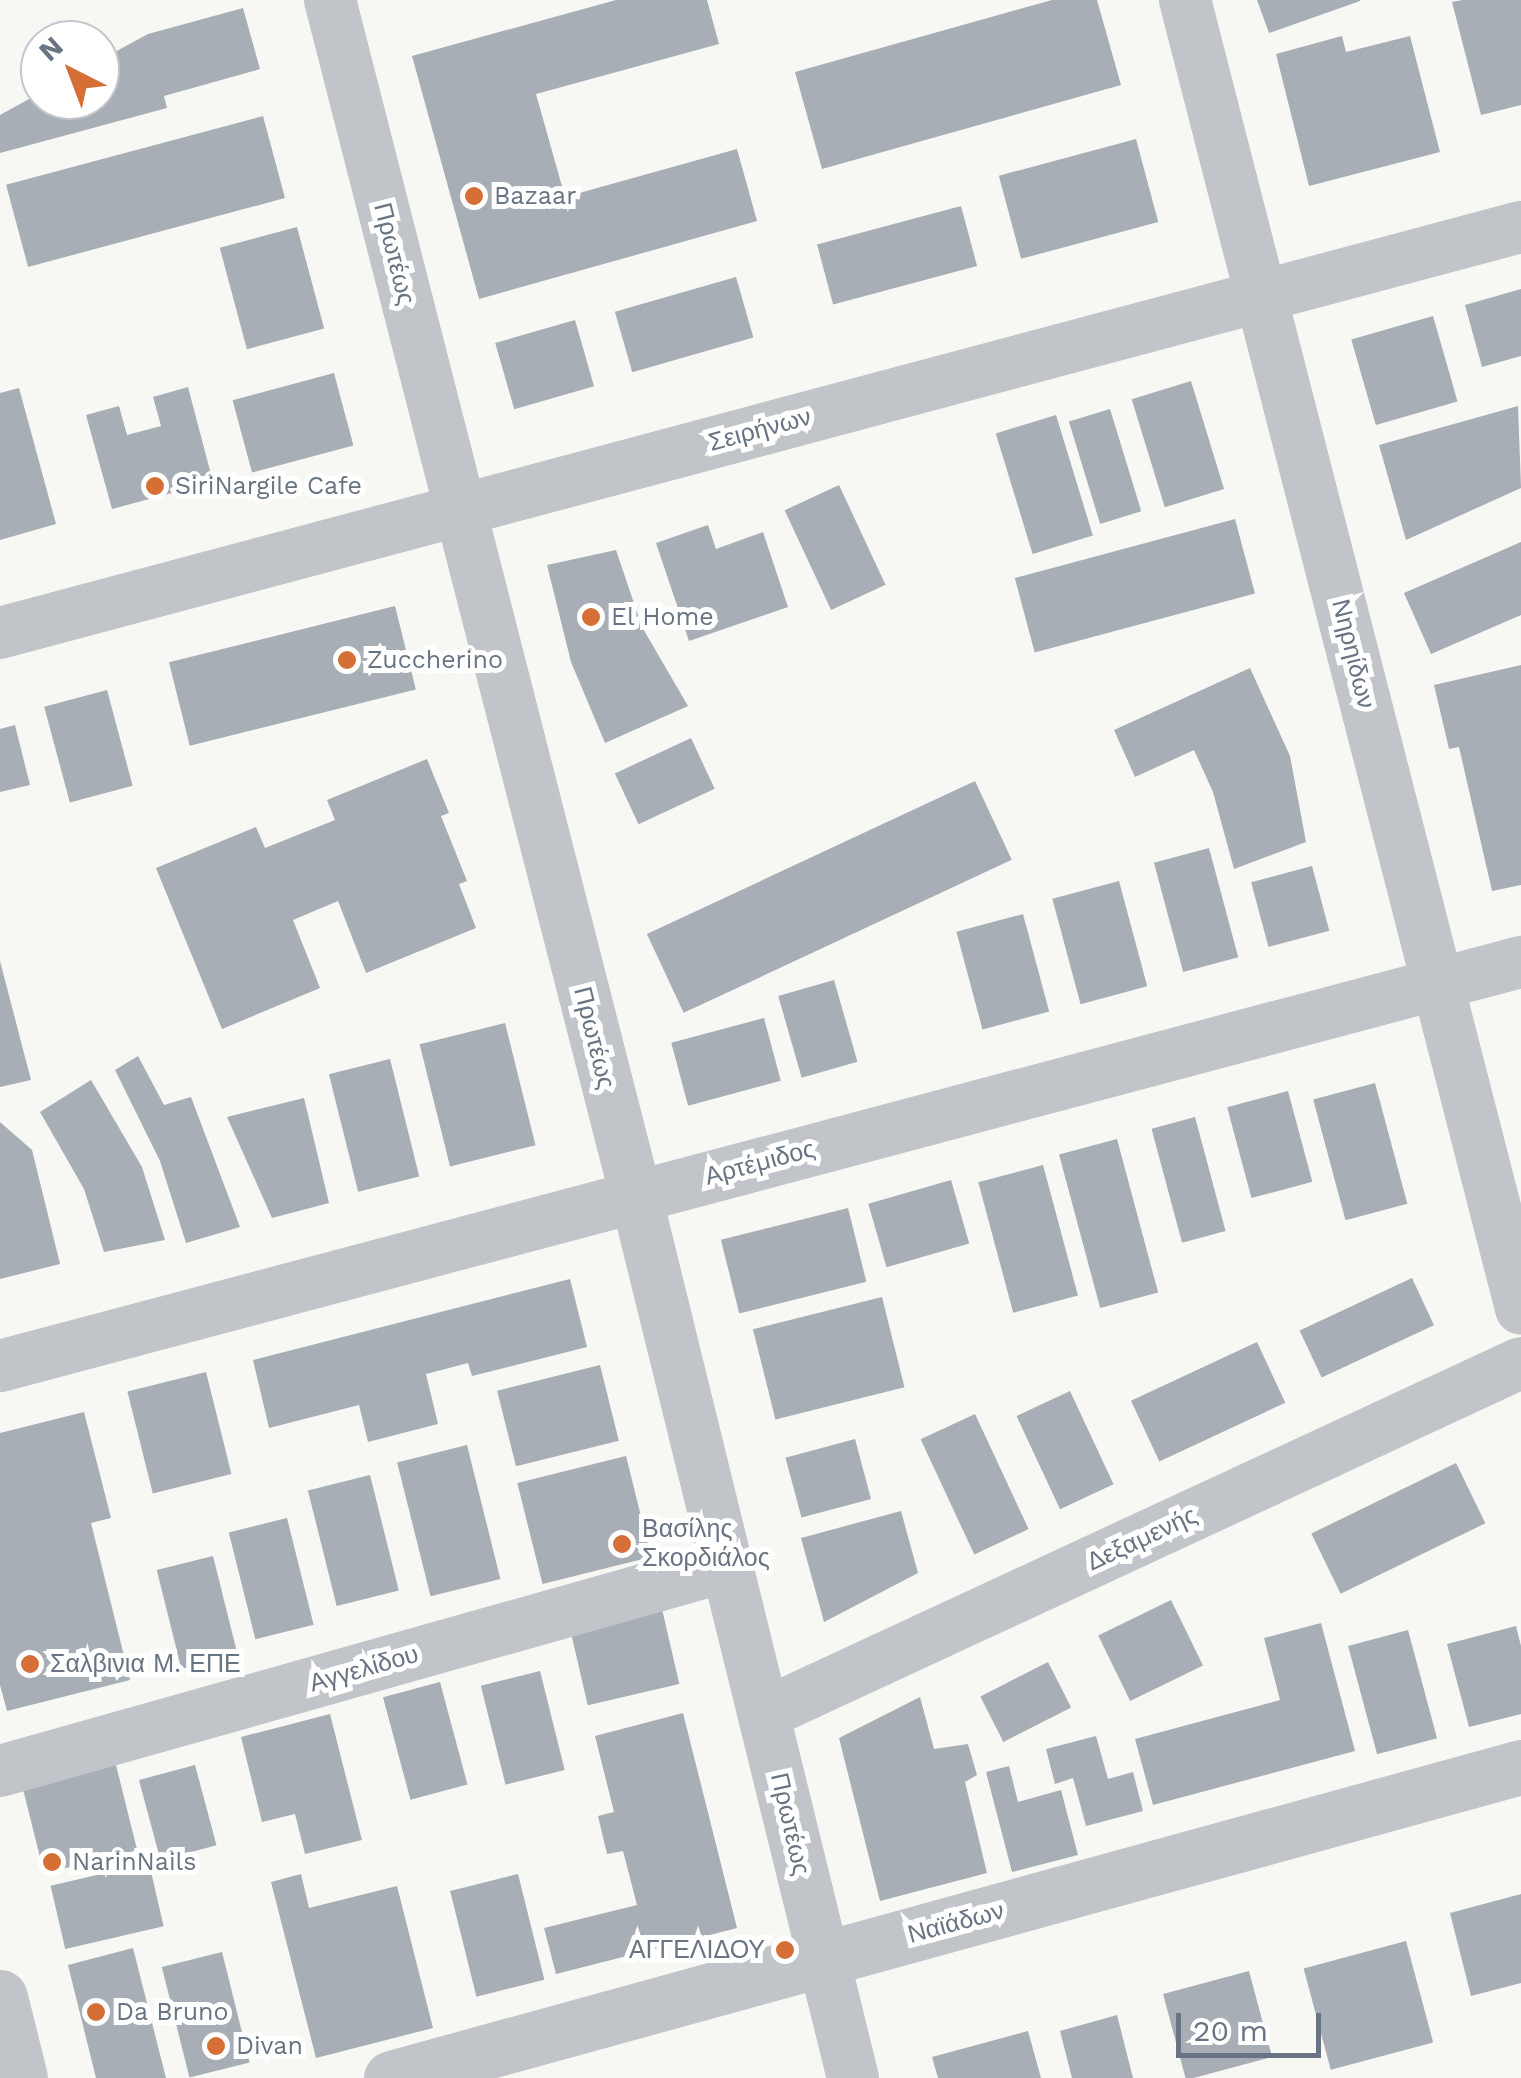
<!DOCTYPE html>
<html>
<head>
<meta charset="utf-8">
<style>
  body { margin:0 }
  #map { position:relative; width:1521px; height:2078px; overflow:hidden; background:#f7f7f4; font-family:"Work Sans",sans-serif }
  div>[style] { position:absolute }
  .building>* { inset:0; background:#a8aeb5; transform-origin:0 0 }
  .minor>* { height:52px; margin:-26px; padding:0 26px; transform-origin:26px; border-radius:26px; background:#c1c4c8 }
  .tertiary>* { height:55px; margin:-27.5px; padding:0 27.5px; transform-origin:27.5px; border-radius:27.5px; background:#c1c4c8 }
  .dots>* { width:28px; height:28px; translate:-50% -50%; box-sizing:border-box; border:5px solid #fff; border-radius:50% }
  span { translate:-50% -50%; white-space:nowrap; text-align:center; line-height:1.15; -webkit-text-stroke:10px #fff; paint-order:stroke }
  .poi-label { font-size:25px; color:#687483 }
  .left { translate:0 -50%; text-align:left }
  .right { translate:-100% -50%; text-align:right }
  .street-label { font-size:25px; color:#687483 }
  .north { position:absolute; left:20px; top:20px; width:100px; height:100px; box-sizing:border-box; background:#fff; border:2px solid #c3c7cd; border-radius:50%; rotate:318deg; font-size:28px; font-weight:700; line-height:40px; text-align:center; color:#687483 }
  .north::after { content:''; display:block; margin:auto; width:35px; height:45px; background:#d56f36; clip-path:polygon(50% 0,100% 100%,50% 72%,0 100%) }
  .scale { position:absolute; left:1176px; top:2013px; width:145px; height:45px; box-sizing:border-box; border:5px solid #687483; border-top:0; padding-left:12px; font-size:30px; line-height:35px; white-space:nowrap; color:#687483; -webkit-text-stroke:8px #fff; paint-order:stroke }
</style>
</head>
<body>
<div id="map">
  <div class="building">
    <div style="clip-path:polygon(616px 0,707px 0,719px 44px,536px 94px,565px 197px,737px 149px,757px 221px,479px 299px,412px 56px)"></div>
    <div style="clip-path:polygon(1052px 0,1097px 0,1121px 85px,822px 169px,795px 72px)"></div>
    <div style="clip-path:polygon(1257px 0,1360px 0,1360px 1px,1269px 33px)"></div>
    <div style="clip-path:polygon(1462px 0,1521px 0,1521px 105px,1481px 115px,1452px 2px)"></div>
    <div style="clip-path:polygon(243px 8px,260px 69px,164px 96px,167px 108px,0 153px,0 115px,40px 93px,40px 100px,100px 100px,100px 60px,148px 34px)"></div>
    <div style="clip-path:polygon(1342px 36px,1346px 52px,1410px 36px,1440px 152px,1309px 186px,1276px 54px)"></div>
    <div style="left:263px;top:116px;width:85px;height:266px;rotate:75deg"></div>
    <div style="left:1136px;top:139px;width:86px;height:142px;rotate:75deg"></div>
    <div style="left:961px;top:206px;width:62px;height:149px;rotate:75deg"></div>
    <div style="left:297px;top:227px;width:105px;height:80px;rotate:75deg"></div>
    <div style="left:736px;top:277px;width:63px;height:126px;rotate:74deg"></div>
    <div style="clip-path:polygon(1521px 289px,1521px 356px,1482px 367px,1465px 305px)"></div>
    <div style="left:1433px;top:316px;width:89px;height:85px;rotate:74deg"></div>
    <div style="left:575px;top:320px;width:69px;height:83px;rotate:74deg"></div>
    <div style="left:334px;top:373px;width:75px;height:105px;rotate:75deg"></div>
    <div style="left:1191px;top:381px;width:113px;height:62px;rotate:73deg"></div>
    <div style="clip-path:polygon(188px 387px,213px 482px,112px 509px,86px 415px,119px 406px,127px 435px,161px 426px,153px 397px)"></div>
    <div style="clip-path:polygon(19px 388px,56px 524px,0 540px,0 393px)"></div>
    <div style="clip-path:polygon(1518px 406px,1521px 488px,1406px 540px,1379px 445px)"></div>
    <div style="left:1110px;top:409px;width:107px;height:43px;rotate:73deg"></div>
    <div style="left:1056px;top:415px;width:126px;height:63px;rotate:73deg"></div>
    <div style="left:839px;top:485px;width:110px;height:60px;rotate:65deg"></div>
    <div style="left:1235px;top:519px;width:77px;height:228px;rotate:75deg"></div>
    <div style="clip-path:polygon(708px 525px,716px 549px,763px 532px,788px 607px,689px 641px,656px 543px)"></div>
    <div style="clip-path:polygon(1521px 542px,1521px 615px,1431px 654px,1404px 593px)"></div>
    <div style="clip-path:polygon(616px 550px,642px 627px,688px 706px,605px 743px,571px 662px,547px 565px)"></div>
    <div style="left:395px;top:606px;width:86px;height:233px;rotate:76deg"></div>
    <div style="clip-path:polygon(1521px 665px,1521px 885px,1492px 891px,1459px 747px,1449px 749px,1434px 685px)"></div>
    <div style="clip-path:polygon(1250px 668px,1290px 756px,1306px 842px,1234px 869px,1213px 792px,1194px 750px,1135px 777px,1114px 730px)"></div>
    <div style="left:107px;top:690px;width:99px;height:65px;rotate:75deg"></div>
    <div style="clip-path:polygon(15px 725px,30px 785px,0 792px,0 729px)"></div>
    <div style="left:691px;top:738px;width:56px;height:84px;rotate:65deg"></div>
    <div style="clip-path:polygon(427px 759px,449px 813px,441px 816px,467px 881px,459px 884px,476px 928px,366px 973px,338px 901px,293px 920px,320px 988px,222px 1029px,156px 868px,256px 827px,265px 848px,335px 820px,327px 800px)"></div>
    <div style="left:975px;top:781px;width:87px;height:362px;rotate:65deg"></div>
    <div style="left:1209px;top:848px;width:113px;height:57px;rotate:75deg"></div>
    <div style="left:1312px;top:866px;width:67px;height:63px;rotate:75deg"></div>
    <div style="left:1119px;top:881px;width:109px;height:69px;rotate:75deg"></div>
    <div style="left:1023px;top:914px;width:101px;height:69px;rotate:75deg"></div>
    <div style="clip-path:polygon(0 961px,31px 1080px,0 1087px)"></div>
    <div style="left:834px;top:980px;width:85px;height:58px;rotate:74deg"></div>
    <div style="left:764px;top:1018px;width:65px;height:96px;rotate:75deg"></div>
    <div style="left:505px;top:1023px;width:126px;height:88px;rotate:76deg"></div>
    <div style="clip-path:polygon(138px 1056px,164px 1105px,191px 1097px,240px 1227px,186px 1243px,160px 1161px,115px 1070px)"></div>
    <div style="left:390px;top:1059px;width:121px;height:63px;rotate:76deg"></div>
    <div style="clip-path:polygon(91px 1080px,142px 1167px,165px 1240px,104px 1252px,84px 1189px,40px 1112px)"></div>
    <div style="left:1375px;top:1083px;width:125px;height:64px;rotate:75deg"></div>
    <div style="left:1288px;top:1091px;width:94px;height:63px;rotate:75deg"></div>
    <div style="clip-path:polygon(304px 1098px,329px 1203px,272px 1218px,227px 1117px)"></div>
    <div style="left:1195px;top:1117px;width:118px;height:45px;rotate:75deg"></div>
    <div style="clip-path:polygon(0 1122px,32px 1150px,60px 1264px,0 1279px)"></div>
    <div style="left:1117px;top:1139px;width:159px;height:60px;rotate:75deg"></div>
    <div style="left:1043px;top:1165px;width:135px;height:67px;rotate:75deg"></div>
    <div style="left:951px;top:1180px;width:66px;height:86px;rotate:74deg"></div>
    <div style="left:848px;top:1208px;width:76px;height:131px;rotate:76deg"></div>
    <div style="left:1412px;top:1278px;width:52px;height:124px;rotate:65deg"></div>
    <div style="clip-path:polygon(570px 1279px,587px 1347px,472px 1376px,468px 1363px,426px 1374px,438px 1424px,368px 1442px,359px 1405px,269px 1428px,253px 1360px)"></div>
    <div style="left:882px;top:1297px;width:93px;height:133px;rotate:76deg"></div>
    <div style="left:1257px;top:1342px;width:67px;height:139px;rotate:65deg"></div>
    <div style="left:600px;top:1365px;width:78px;height:106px;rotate:76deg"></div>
    <div style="left:206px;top:1372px;width:105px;height:81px;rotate:76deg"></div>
    <div style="left:1070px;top:1391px;width:103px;height:59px;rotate:65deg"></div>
    <div style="clip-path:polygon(84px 1412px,111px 1518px,91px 1523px,130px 1680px,7px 1711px,0 1685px,0 1433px)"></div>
    <div style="left:975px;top:1414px;width:127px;height:60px;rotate:65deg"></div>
    <div style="left:855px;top:1439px;width:62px;height:72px;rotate:75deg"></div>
    <div style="left:467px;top:1445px;width:138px;height:72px;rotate:76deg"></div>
    <div style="left:626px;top:1456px;width:104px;height:112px;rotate:76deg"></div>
    <div style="left:1456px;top:1463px;width:67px;height:161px;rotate:64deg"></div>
    <div style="left:370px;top:1475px;width:119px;height:64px;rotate:76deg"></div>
    <div style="clip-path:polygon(901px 1511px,918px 1573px,824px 1622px,801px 1538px)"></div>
    <div style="left:287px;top:1518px;width:110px;height:60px;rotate:76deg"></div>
    <div style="left:213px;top:1556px;width:102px;height:58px;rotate:76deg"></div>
    <div style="left:1171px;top:1600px;width:73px;height:81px;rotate:64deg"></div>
    <div style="left:662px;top:1609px;width:77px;height:94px;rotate:77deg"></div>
    <div style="clip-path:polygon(1321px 1623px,1355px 1751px,1153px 1805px,1135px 1739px,1280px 1700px,1264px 1638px)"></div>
    <div style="clip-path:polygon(1516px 1626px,1521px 1646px,1521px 1714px,1469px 1727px,1447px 1644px)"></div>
    <div style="left:1408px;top:1630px;width:112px;height:62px;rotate:75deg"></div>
    <div style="left:1048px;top:1662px;width:51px;height:76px;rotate:63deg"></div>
    <div style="left:540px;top:1671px;width:102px;height:61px;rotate:76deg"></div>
    <div style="left:440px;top:1682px;width:106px;height:59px;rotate:75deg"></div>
    <div style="clip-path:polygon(920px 1697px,934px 1749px,968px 1744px,977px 1775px,965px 1782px,987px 1873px,880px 1901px,839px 1738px)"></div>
    <div style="clip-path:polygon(683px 1713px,737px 1928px,556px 1974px,544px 1928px,637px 1905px,623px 1851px,607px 1854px,598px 1816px,614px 1812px,595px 1736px)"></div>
    <div style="clip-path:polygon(330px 1714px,362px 1840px,305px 1854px,295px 1814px,262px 1822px,241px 1737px)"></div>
    <div style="clip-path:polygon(1096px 1736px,1108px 1779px,1133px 1772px,1143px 1811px,1086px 1826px,1073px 1778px,1055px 1784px,1046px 1749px)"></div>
    <div style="left:115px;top:1761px;width:92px;height:96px;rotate:76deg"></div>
    <div style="left:195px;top:1765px;width:83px;height:58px;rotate:75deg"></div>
    <div style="clip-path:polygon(1009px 1766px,1018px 1802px,1061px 1790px,1078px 1855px,1012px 1872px,986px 1772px)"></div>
    <div style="left:149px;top:1863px;width:65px;height:101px;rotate:77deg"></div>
    <div style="clip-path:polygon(301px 1874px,309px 1908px,397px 1886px,433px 2028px,316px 2058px,271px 1882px)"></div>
    <div style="left:518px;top:1874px;width:109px;height:70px;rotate:76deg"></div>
    <div style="clip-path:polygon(1521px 1894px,1521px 1983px,1471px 1996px,1450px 1913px)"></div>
    <div style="left:1406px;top:1941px;width:105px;height:106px;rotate:75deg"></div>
    <div style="clip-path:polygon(133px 1948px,166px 2078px,96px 2078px,68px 1965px)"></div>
    <div style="left:222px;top:1952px;width:114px;height:62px;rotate:76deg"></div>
    <div style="left:1249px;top:1971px;width:89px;height:89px;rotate:75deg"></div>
    <div style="clip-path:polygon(1117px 2015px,1133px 2078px,1072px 2078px,1060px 2031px)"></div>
    <div style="clip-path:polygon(1028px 2031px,1041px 2078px,938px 2078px,932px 2057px)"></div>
  </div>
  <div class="minor">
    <div style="left:330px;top:0;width:1235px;rotate:75.65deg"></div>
    <div style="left:636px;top:1196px;width:908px;rotate:76.18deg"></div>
    <div style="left:1185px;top:0;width:1351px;rotate:75.6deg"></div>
    <div style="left:0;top:633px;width:1574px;rotate:-14.95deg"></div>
    <div style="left:0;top:1366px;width:1574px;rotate:-14.88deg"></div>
    <div style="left:764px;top:1714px;width:834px;rotate:-24.88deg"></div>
    <div style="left:0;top:1771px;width:756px;rotate:-15.73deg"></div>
  </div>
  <div class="tertiary">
    <div style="left:0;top:1997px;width:83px;rotate:76.1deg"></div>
    <div style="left:391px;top:2078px;width:1172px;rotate:-15.39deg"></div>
  </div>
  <div class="dots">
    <div style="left:474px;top:196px;background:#d56f36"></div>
    <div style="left:155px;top:486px;background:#d56f36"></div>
    <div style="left:591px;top:617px;background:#d56f36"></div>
    <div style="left:347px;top:660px;background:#d56f36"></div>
    <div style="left:622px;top:1544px;background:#d56f36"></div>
    <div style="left:30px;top:1664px;background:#d56f36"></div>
    <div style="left:52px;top:1862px;background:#d56f36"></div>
    <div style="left:785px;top:1950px;background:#d56f36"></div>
    <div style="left:96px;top:2012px;background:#d56f36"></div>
    <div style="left:216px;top:2046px;background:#d56f36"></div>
  </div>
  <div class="poi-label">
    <span class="left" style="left:494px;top:196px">Bazaar</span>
    <span class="left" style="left:175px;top:486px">SiriNargile Cafe</span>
    <span class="left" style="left:611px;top:617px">El Home</span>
    <span class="left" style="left:367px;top:660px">Zuccherino</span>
    <span class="left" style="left:642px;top:1544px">Βασίλης<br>Σκορδιάλος</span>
    <span class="left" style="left:50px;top:1664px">Σαλβινια Μ. ΕΠΕ</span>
    <span class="left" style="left:72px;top:1862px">NarinNails</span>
    <span class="right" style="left:765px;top:1950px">ΑΓΓΕΛΙΔΟΥ</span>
    <span class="left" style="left:116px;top:2012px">Da Bruno</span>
    <span class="left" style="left:236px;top:2046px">Divan</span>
  </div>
  <div class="street-label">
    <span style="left:394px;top:254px;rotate:76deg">Πρωτέως</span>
    <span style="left:760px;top:430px;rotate:-15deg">Σειρήνων</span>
    <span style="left:1353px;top:654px;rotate:76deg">Νηρηίδων</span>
    <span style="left:594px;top:1038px;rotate:76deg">Πρωτέως</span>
    <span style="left:760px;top:1163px;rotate:-15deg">Αρτέμιδος</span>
    <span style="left:1142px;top:1539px;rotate:-25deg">Δεξαμενής</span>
    <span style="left:364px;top:1669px;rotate:-16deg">Αγγελίδου</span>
    <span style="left:790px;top:1824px;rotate:77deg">Πρωτέως</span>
    <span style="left:956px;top:1923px;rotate:-15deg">Ναϊάδων</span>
  </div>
  <div class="north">N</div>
  <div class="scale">20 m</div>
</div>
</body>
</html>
